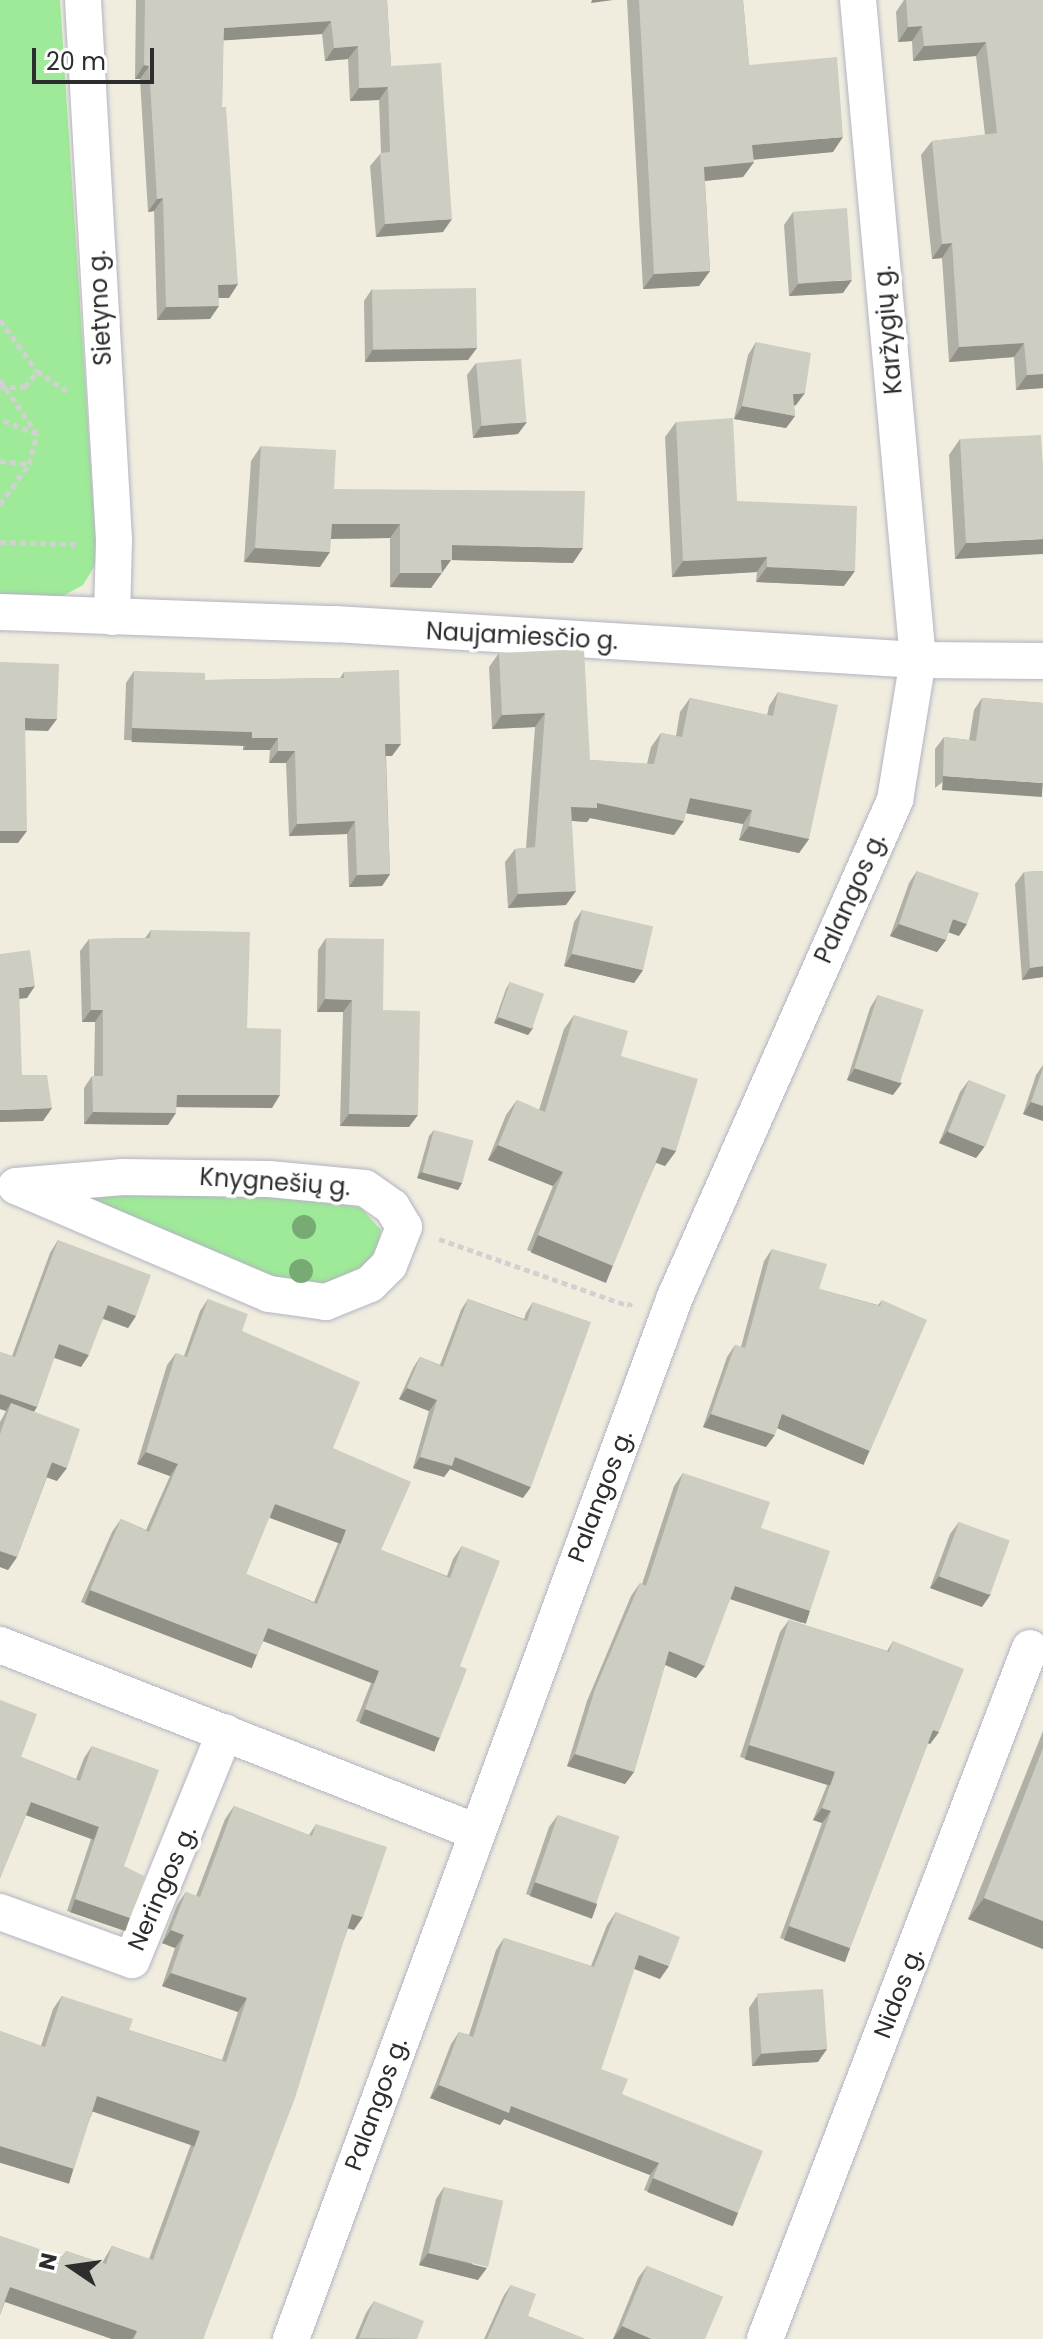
<!DOCTYPE html>
<html>
<head>
<meta charset="utf-8">
<style>
  body { margin:0 }
  #map { position:relative; width:1043px; height:2339px; overflow:hidden; background:#f0eddf; font-family:Poppins,sans-serif }
  div>[style] { position:absolute }
  .green>* { inset:0; background:#9eea98 }
  .path>* { height:5px; margin-top:-2.5px; transform-origin:0; background:repeating-linear-gradient(90deg,#d1d1d1 0 6px,transparent 0 10px) }
  .roads { filter:drop-shadow(0 0 2px #b3b3c2) drop-shadow(0 0 2px #b3b3c2) }
  .minor>* { height:36px; margin:-18px; padding:0 18px; transform-origin:18px; border-radius:18px; background:#fff }
  .trees>* { width:24px; height:24px; margin:-12px; border-radius:50%; background:#78aa73 }
  .wall>* { inset:0; background:#b1b0a6 }
  .shaded-wall>* { inset:0; background:#909087; transform-origin:0 0 }
  .building>* { inset:0; background:#cecdc1; transform-origin:0 0 }
  span { translate:-50% -50%; white-space:nowrap; text-align:center; line-height:1.15; -webkit-text-stroke:7px #fff; paint-order:stroke }
  .street-label { font-size:24px; color:#2d2d2d }
  .north { position:absolute; left:32px; top:2227px; width:80px; height:80px; -webkit-text-stroke:6px #fff; paint-order:stroke; rotate:283deg; font-size:22px; font-weight:700; line-height:32px; text-align:center; color:#2d2d2d }
  .north::after { content:''; display:block; margin:auto; width:28px; height:36px; background:#2d2d2d; clip-path:polygon(50% 0,100% 100%,50% 72%,0 100%) }
  .scale { position:absolute; left:32px; top:48px; width:122px; height:36px; box-sizing:border-box; border:4px solid #2d2d2d; border-top:0; padding-left:10px; font-size:24px; line-height:28px; white-space:nowrap; color:#2d2d2d; -webkit-text-stroke:6px #fff; paint-order:stroke }
</style>
</head>
<body>
<div id="map">
  <div class="green">
    <div style="clip-path:polygon(0 0,60px 0,97px 562px,83px 585px,59px 598px,0 594px)"></div>
    <div style="clip-path:polygon(291px 1195px,361px 1208px,381px 1230px,375px 1261px,319px 1290px,259px 1275px,183px 1244px,88px 1196px)"></div>
  </div>
  <div class="path">
    <div style="left:0;top:320px;width:63px;rotate:54deg"></div>
    <div style="left:37px;top:371px;width:36px;rotate:34deg"></div>
    <div style="left:0;top:380px;width:65px;rotate:55.6deg"></div>
    <div style="left:37px;top:434px;width:40px;rotate:-158deg"></div>
    <div style="left:0;top:387px;width:25px"></div>
    <div style="left:25px;top:387px;width:20px;rotate:-53deg"></div>
    <div style="left:0;top:461px;width:29px;rotate:6deg"></div>
    <div style="left:0;top:504px;width:49px;rotate:-54.1deg"></div>
    <div style="left:29px;top:464px;width:31px;rotate:-75deg"></div>
    <div style="left:0;top:542px;width:75px;rotate:1.5deg"></div>
    <div style="left:439px;top:1239px;width:201px;rotate:19.4deg"></div>
    <div style="left:629px;top:1306px;width:4px;rotate:-63deg"></div>
  </div>
  <div class="roads">
    <div class="minor">
      <div style="left:83px;top:0;width:541px;rotate:86.71deg"></div>
      <div style="left:114px;top:540px;width:77px;rotate:91.5deg"></div>
      <div style="left:0;top:612px;width:335px;rotate:2.1deg"></div>
      <div style="left:335px;top:624px;width:584px;rotate:3.53deg"></div>
      <div style="left:918px;top:660px;width:125px;rotate:0.5deg"></div>
      <div style="left:123px;top:1177px;width:146px;rotate:0.8deg"></div>
      <div style="left:269px;top:1179px;width:96px;rotate:5.4deg"></div>
      <div style="left:365px;top:1188px;width:33px;rotate:35deg"></div>
      <div style="left:392px;top:1207px;width:23px;rotate:59deg"></div>
      <div style="left:404px;top:1227px;width:41px;rotate:111.5deg"></div>
      <div style="left:389px;top:1265px;width:27px;rotate:135deg"></div>
      <div style="left:370px;top:1284px;width:48px;rotate:157.8deg"></div>
      <div style="left:326px;top:1302px;width:58px;rotate:-172deg"></div>
      <div style="left:269px;top:1294px;width:275px;rotate:-156.9deg"></div>
      <div style="left:16px;top:1186px;width:107px;rotate:-4.8deg"></div>
      <div style="left:0;top:1645px;width:509px;rotate:21.43deg"></div>
      <div style="left:0;top:1912px;width:140px;rotate:20deg"></div>
      <div style="left:132px;top:1960px;width:246px;rotate:-67.8deg"></div>
      <div style="left:291px;top:2339px;width:1111px;rotate:-69.77deg"></div>
      <div style="left:675px;top:1297px;width:544px;rotate:-66.12deg"></div>
      <div style="left:895px;top:800px;width:142px;rotate:-80.7deg"></div>
      <div style="left:918px;top:660px;width:663px;rotate:-95.19deg"></div>
      <div style="left:765px;top:2339px;width:740px;rotate:-69.02deg"></div>
    </div>
  </div>
  <div class="trees">
    <div style="left:304px;top:1227px"></div>
    <div style="left:301px;top:1271px"></div>
  </div>
  <div class="wall">
    <div style="clip-path:polygon(136px 0,387px 0,391px 66px,443px 232px,376px 237px,370px 166px,381px 153px,379px 100px,350px 101px,348px 59px,325px 61px,322px 34px,223px 40px,222px 107px,229px 298px,219px 298px,210px 319px,157px 320px,154px 211px,148px 212px,140px 79px,135px 79px)"></div>
    <div style="clip-path:polygon(627px 0,743px 0,749px 65px,833px 152px,753px 159px,754px 162px,743px 177px,705px 181px,710px 271px,699px 286px,643px 289px)"></div>
    <div style="clip-path:polygon(904px 0,1043px 0,1043px 388px,1016px 390px,1014px 357px,949px 362px,942px 258px,932px 259px,921px 155px,932px 141px,985px 135px,976px 56px,913px 61px,912px 41px,898px 42px,896px 12px)"></div>
    <div style="clip-path:polygon(793px 212px,843px 293px,789px 296px,784px 225px)"></div>
    <div style="clip-path:polygon(372px 289px,468px 360px,365px 362px,364px 301px)"></div>
    <div style="clip-path:polygon(756px 342px,796px 405px,794px 406px,795px 416px,786px 428px,734px 419px,748px 355px)"></div>
    <div style="clip-path:polygon(476px 363px,518px 434px,473px 438px,467px 375px)"></div>
    <div style="clip-path:polygon(676px 422px,737px 501px,844px 586px,756px 582px,757px 572px,672px 577px,665px 437px)"></div>
    <div style="clip-path:polygon(960px 439px,1043px 467px,955px 559px,949px 455px)"></div>
    <div style="clip-path:polygon(261px 446px,334px 489px,573px 563px,451px 560px,431px 588px,390px 587px,390px 538px,331px 539px,320px 567px,244px 562px,251px 461px)"></div>
    <div style="clip-path:polygon(499px 653px,590px 760px,647px 764px,651px 747px,661px 733px,676px 736px,680px 712px,690px 698px,767px 715px,769px 706px,778px 692px,809px 839px,799px 853px,739px 840px,743px 824px,686px 813px,674px 835px,590px 818px,587px 822px,572px 821px,566px 905px,508px 908px,505px 862px,515px 849px,526px 848px,535px 727px,492px 729px,489px 667px)"></div>
    <div style="clip-path:polygon(134px 671px,205px 680px,340px 678px,344px 672px,392px 756px,386px 756px,390px 874px,382px 886px,349px 887px,347px 834px,289px 836px,286px 763px,269px 763px,270px 750px,243px 750px,243px 744px,124px 740px,126px 683px)"></div>
    <div style="clip-path:polygon(982px 698px,1043px 703px,935px 788px,935px 749px,944px 737px,969px 740px,974px 710px)"></div>
    <div style="clip-path:polygon(917px 871px,959px 936px,948px 932px,946px 940px,937px 952px,890px 936px,909px 883px)"></div>
    <div style="clip-path:polygon(1043px 871px,1043px 977px,1022px 980px,1015px 884px,1024px 872px)"></div>
    <div style="clip-path:polygon(582px 910px,643px 970px,634px 983px,564px 966px,574px 922px)"></div>
    <div style="clip-path:polygon(151px 930px,247px 1028px,272px 1108px,176px 1107px,168px 1125px,84px 1124px,84px 1088px,92px 1076px,94px 1076px,95px 1022px,82px 1022px,80px 951px,89px 939px,145px 938px)"></div>
    <div style="clip-path:polygon(326px 938px,383px 1010px,409px 1127px,340px 1126px,343px 1012px,317px 1012px,318px 950px)"></div>
    <div style="clip-path:polygon(510px 982px,533px 1028px,528px 1035px,494px 1023px,506px 989px)"></div>
    <div style="clip-path:polygon(878px 995px,893px 1095px,847px 1080px,870px 1008px)"></div>
    <div style="clip-path:polygon(574px 1015px,621px 1056px,676px 1151px,665px 1166px,656px 1163px,603px 1281px,527px 1250px,553px 1186px,488px 1160px,506px 1115px,517px 1100px,539px 1110px,564px 1029px)"></div>
    <div style="clip-path:polygon(1043px 1065px,1043px 1121px,1023px 1114px,1036px 1075px)"></div>
    <div style="clip-path:polygon(969px 1080px,985px 1146px,976px 1158px,939px 1143px,960px 1092px)"></div>
    <div style="clip-path:polygon(434px 1130px,462px 1183px,458px 1190px,417px 1178px,429px 1136px)"></div>
    <div style="clip-path:polygon(58px 1240px,136px 1316px,128px 1328px,103px 1319px,81px 1367px,54px 1358px,37px 1407px,34px 1412px,57px 1481px,47px 1477px,17px 1557px,8px 1570px,0 1567px,0 1422px,6px 1411px,0 1409px,0 1352px,12px 1356px,50px 1253px)"></div>
    <div style="clip-path:polygon(772px 1249px,819px 1289px,878px 1305px,882px 1300px,870px 1451px,861px 1464px,777px 1428px,766px 1447px,703px 1427px,727px 1357px,735px 1345px,741px 1347px,764px 1261px)"></div>
    <div style="clip-path:polygon(evenodd,208px 1299px,242px 1331px,333px 1448px,381px 1550px,447px 1576px,453px 1559px,462px 1546px,460px 1666px,440px 1738px,431px 1750px,356px 1721px,371px 1683px,263px 1641px,257px 1655px,249px 1667px,81px 1602px,112px 1532px,121px 1519px,146px 1530px,170px 1476px,137px 1464px,167px 1365px,176px 1353px,184px 1356px,200px 1311px,208px 1299px,269px 1517px,338px 1543px,314px 1602px,246px 1574px,269px 1517px)"></div>
    <div style="clip-path:polygon(468px 1299px,524px 1319px,526px 1313px,533px 1302px,523px 1498px,450px 1469px,444px 1477px,413px 1468px,429px 1411px,399px 1399px,413px 1368px,420px 1357px,440px 1365px,461px 1310px)"></div>
    <div style="clip-path:polygon(683px 1473px,761px 1528px,802px 1623px,730px 1599px,696px 1678px,665px 1665px,634px 1772px,625px 1784px,567px 1766px,587px 1701px,631px 1596px,640px 1583px,642px 1584px,674px 1486px)"></div>
    <div style="clip-path:polygon(959px 1522px,982px 1607px,930px 1588px,950px 1534px)"></div>
    <div style="clip-path:polygon(789px 1620px,887px 1651px,893px 1641px,939px 1732px,930px 1744px,928px 1743px,850px 1948px,841px 1960px,780px 1938px,822px 1823px,813px 1820px,827px 1785px,740px 1757px,780px 1632px)"></div>
    <div style="clip-path:polygon(0 1700px,21px 1757px,76px 1779px,84px 1758px,92px 1746px,124px 1866px,130px 1918px,122px 1930px,67px 1911px,91px 1839px,26px 1815px,0 1878px)"></div>
    <div style="clip-path:polygon(1043px 1731px,1043px 1949px,968px 1919px)"></div>
    <div style="clip-path:polygon(234px 1806px,309px 1835px,316px 1824px,354px 1930px,348px 1928px,203px 2339px,112px 2339px,5px 2302px,0 2315px,0 2236px,62px 2257px,66px 2251px,102px 2263px,112px 2246px,149px 2259px,191px 2144px,93px 2111px,65px 2182px,0 2162px,0 2031px,41px 2046px,53px 2009px,62px 1996px,129px 2030px,222px 2060px,238px 2012px,162px 1986px,175px 1948px,162px 1943px,177px 1905px,186px 1892px,196px 1896px,225px 1819px)"></div>
    <div style="clip-path:polygon(558px 1815px,597px 1904px,588px 1916px,526px 1894px,549px 1827px)"></div>
    <div style="clip-path:polygon(616px 1912px,660px 1979px,634px 1969px,601px 2069px,622px 2094px,738px 2213px,729px 2225px,644px 2190px,650px 2175px,504px 2119px,500px 2125px,430px 2098px,451px 2044px,459px 2032px,469px 2035px,496px 1950px,504px 1938px,591px 1966px,607px 1925px)"></div>
    <div style="clip-path:polygon(757px 1996px,818px 2062px,752px 2066px,749px 2008px)"></div>
    <div style="clip-path:polygon(444px 2187px,478px 2280px,419px 2265px,436px 2199px)"></div>
    <div style="clip-path:polygon(647px 2266px,723px 2297px,613px 2339px,638px 2278px)"></div>
    <div style="clip-path:polygon(511px 2285px,528px 2316px,585px 2339px,484px 2339px,504px 2295px)"></div>
    <div style="clip-path:polygon(374px 2301px,417px 2339px,355px 2339px,366px 2313px)"></div>
  </div>
  <div class="shaded-wall">
    <div style="clip-path:polygon(592px 0,613px 0,591px 3px)"></div>
    <div style="clip-path:polygon(331px 21px,322px 34px,215px 41px,224px 28px)"></div>
    <div style="clip-path:polygon(922px 26px,912px 41px,898px 42px,908px 27px)"></div>
    <div style="clip-path:polygon(986px 42px,976px 56px,913px 61px,924px 46px)"></div>
    <div style="clip-path:polygon(358px 46px,348px 59px,325px 61px,334px 48px)"></div>
    <div style="clip-path:polygon(144px 65px,149px 66px,140px 79px,135px 79px)"></div>
    <div style="clip-path:polygon(388px 87px,379px 100px,350px 101px,359px 88px)"></div>
    <div style="clip-path:polygon(843px 137px,833px 152px,741px 161px,752px 145px)"></div>
    <div style="clip-path:polygon(754px 162px,743px 177px,693px 182px,704px 167px)"></div>
    <div style="clip-path:polygon(163px 198px,154px 211px,148px 212px,157px 199px)"></div>
    <div style="clip-path:polygon(452px 219px,443px 232px,376px 237px,385px 224px)"></div>
    <div style="clip-path:polygon(952px 243px,942px 258px,932px 259px,942px 244px)"></div>
    <div style="clip-path:polygon(710px 271px,699px 286px,643px 289px,654px 274px)"></div>
    <div style="clip-path:polygon(852px 280px,843px 293px,789px 296px,798px 284px)"></div>
    <div style="clip-path:polygon(238px 284px,229px 298px,209px 298px,218px 285px)"></div>
    <div style="clip-path:polygon(219px 306px,210px 319px,157px 320px,166px 307px)"></div>
    <div style="clip-path:polygon(1024px 343px,1014px 357px,949px 362px,959px 347px)"></div>
    <div style="clip-path:polygon(477px 348px,468px 360px,365px 362px,373px 349px)"></div>
    <div style="clip-path:polygon(1043px 374px,1043px 388px,1016px 390px,1027px 375px)"></div>
    <div style="clip-path:polygon(805px 393px,796px 405px,785px 406px,793px 394px)"></div>
    <div style="clip-path:polygon(742px 406px,795px 416px,786px 428px,734px 419px)"></div>
    <div style="clip-path:polygon(527px 422px,518px 434px,473px 438px,481px 426px)"></div>
    <div style="clip-path:polygon(332px 524px,400px 524px,390px 538px,321px 539px)"></div>
    <div style="clip-path:polygon(1043px 539px,1043px 554px,955px 559px,966px 543px)"></div>
    <div style="clip-path:polygon(452px 545px,583px 548px,573px 563px,451px 560px,431px 588px,390px 587px,400px 573px)"></div>
    <div style="clip-path:polygon(255px 548px,330px 552px,320px 567px,244px 562px)"></div>
    <div style="clip-path:polygon(767px 557px,757px 572px,672px 577px,683px 561px)"></div>
    <div style="clip-path:polygon(767px 567px,855px 571px,844px 586px,756px 582px)"></div>
    <div style="clip-path:polygon(545px 713px,535px 727px,492px 729px,502px 715px)"></div>
    <div style="clip-path:polygon(25px 718px,57px 719px,48px 731px,16px 730px)"></div>
    <div style="left:132px;top:728px;width:120px;height:14px;rotate:2deg"></div>
    <div style="clip-path:polygon(252px 738px,278px 738px,270px 750px,243px 750px)"></div>
    <div style="clip-path:polygon(385px 744px,401px 744px,392px 756px,377px 756px)"></div>
    <div style="clip-path:polygon(278px 751px,295px 751px,286px 763px,269px 763px)"></div>
    <div style="left:943px;top:776px;width:100px;height:14px;rotate:4deg"></div>
    <div style="clip-path:polygon(690px 798px,752px 810px,743px 824px,680px 812px)"></div>
    <div style="clip-path:polygon(597px 803px,684px 821px,674px 835px,590px 818px,587px 822px,561px 820px,571px 807px)"></div>
    <div style="clip-path:polygon(355px 821px,347px 834px,289px 836px,297px 824px)"></div>
    <div style="clip-path:polygon(749px 826px,809px 839px,799px 853px,739px 840px)"></div>
    <div style="clip-path:polygon(0 831px,27px 831px,18px 843px,0 843px)"></div>
    <div style="clip-path:polygon(390px 874px,382px 886px,349px 887px,357px 875px)"></div>
    <div style="clip-path:polygon(576px 891px,566px 905px,508px 908px,518px 894px)"></div>
    <div style="clip-path:polygon(953px 919px,967px 924px,959px 936px,945px 931px)"></div>
    <div style="clip-path:polygon(899px 924px,946px 940px,937px 952px,890px 936px)"></div>
    <div style="clip-path:polygon(572px 954px,643px 970px,634px 983px,564px 966px)"></div>
    <div style="clip-path:polygon(1043px 966px,1043px 977px,1022px 980px,1030px 968px)"></div>
    <div style="clip-path:polygon(35px 986px,27px 998px,10px 1000px,19px 988px)"></div>
    <div style="clip-path:polygon(325px 999px,352px 1000px,343px 1012px,317px 1012px)"></div>
    <div style="clip-path:polygon(91px 1010px,103px 1010px,95px 1022px,82px 1022px)"></div>
    <div style="clip-path:polygon(499px 1017px,533px 1028px,528px 1035px,494px 1023px)"></div>
    <div style="clip-path:polygon(855px 1068px,902px 1083px,893px 1095px,847px 1080px)"></div>
    <div style="clip-path:polygon(177px 1095px,280px 1095px,272px 1108px,168px 1107px)"></div>
    <div style="clip-path:polygon(1031px 1102px,1043px 1106px,1043px 1121px,1023px 1114px)"></div>
    <div style="clip-path:polygon(52px 1108px,43px 1121px,0 1122px,0 1110px)"></div>
    <div style="clip-path:polygon(93px 1112px,176px 1113px,168px 1125px,84px 1124px)"></div>
    <div style="clip-path:polygon(349px 1114px,418px 1115px,409px 1127px,340px 1126px)"></div>
    <div style="clip-path:polygon(947px 1131px,985px 1146px,976px 1158px,939px 1143px)"></div>
    <div style="clip-path:polygon(498px 1145px,563px 1172px,553px 1186px,488px 1160px)"></div>
    <div style="clip-path:polygon(662px 1147px,676px 1151px,665px 1166px,652px 1161px)"></div>
    <div style="clip-path:polygon(421px 1172px,462px 1183px,458px 1190px,417px 1178px)"></div>
    <div style="left:538px;top:1235px;width:81px;height:19px;rotate:22deg"></div>
    <div style="clip-path:polygon(108px 1305px,136px 1316px,128px 1328px,99px 1317px)"></div>
    <div style="clip-path:polygon(59px 1344px,89px 1355px,81px 1367px,50px 1356px)"></div>
    <div style="clip-path:polygon(407px 1388px,437px 1400px,429px 1411px,399px 1399px)"></div>
    <div style="clip-path:polygon(0 1394px,37px 1407px,28px 1420px,11px 1403px,6px 1411px,0 1409px)"></div>
    <div style="clip-path:polygon(711px 1414px,775px 1435px,766px 1447px,703px 1427px)"></div>
    <div style="left:782px;top:1414px;width:95px;height:15px;rotate:23deg"></div>
    <div style="clip-path:polygon(146px 1452px,178px 1464px,170px 1476px,137px 1464px)"></div>
    <div style="clip-path:polygon(420px 1457px,455px 1457px,531px 1487px,523px 1498px,450px 1469px,444px 1477px,413px 1468px)"></div>
    <div style="clip-path:polygon(52px 1462px,67px 1468px,57px 1481px,43px 1476px)"></div>
    <div style="left:275px;top:1504px;width:76px;height:15px;rotate:20deg"></div>
    <div style="clip-path:polygon(0 1551px,17px 1557px,8px 1570px,0 1567px)"></div>
    <div style="clip-path:polygon(939px 1576px,991px 1594px,982px 1607px,930px 1588px)"></div>
    <div style="left:735px;top:1586px;width:79px;height:14px;rotate:18deg"></div>
    <div style="left:90px;top:1590px;width:179px;height:15px;rotate:21deg"></div>
    <div style="left:268px;top:1628px;width:119px;height:14px;rotate:21deg"></div>
    <div style="clip-path:polygon(669px 1651px,705px 1666px,696px 1678px,661px 1663px)"></div>
    <div style="left:365px;top:1709px;width:80px;height:15px;rotate:21deg"></div>
    <div style="clip-path:polygon(933px 1730px,939px 1732px,930px 1744px,925px 1742px)"></div>
    <div style="left:749px;top:1745px;width:90px;height:15px;rotate:17deg"></div>
    <div style="clip-path:polygon(575px 1754px,634px 1772px,625px 1784px,567px 1766px)"></div>
    <div style="left:31px;top:1802px;width:72px;height:14px;rotate:20deg"></div>
    <div style="clip-path:polygon(822px 1808px,831px 1811px,822px 1823px,813px 1820px)"></div>
    <div style="left:535px;top:1882px;width:66px;height:15px;rotate:20deg"></div>
    <div style="clip-path:polygon(984px 1898px,1043px 1921px,1043px 1949px,968px 1919px)"></div>
    <div style="left:75px;top:1899px;width:58px;height:14px;rotate:19deg"></div>
    <div style="clip-path:polygon(352px 1914px,363px 1917px,354px 1930px,343px 1927px)"></div>
    <div style="left:789px;top:1926px;width:65px;height:15px;rotate:20deg"></div>
    <div style="clip-path:polygon(171px 1930px,184px 1935px,175px 1948px,162px 1943px)"></div>
    <div style="clip-path:polygon(639px 1955px,669px 1966px,660px 1979px,630px 1967px)"></div>
    <div style="clip-path:polygon(171px 1973px,247px 1998px,238px 2012px,162px 1986px)"></div>
    <div style="clip-path:polygon(827px 2049px,818px 2062px,752px 2066px,761px 2054px)"></div>
    <div style="clip-path:polygon(439px 2085px,511px 2106px,659px 2163px,650px 2175px,504px 2119px,500px 2125px,430px 2098px)"></div>
    <div style="left:97px;top:2096px;width:109px;height:16px;rotate:19deg"></div>
    <div style="left:0;top:2146px;width:77px;height:16px;rotate:17deg"></div>
    <div style="left:653px;top:2178px;width:92px;height:15px;rotate:22deg"></div>
    <div style="clip-path:polygon(428px 2253px,487px 2268px,478px 2280px,419px 2265px)"></div>
    <div style="clip-path:polygon(10px 2287px,137px 2331px,132px 2339px,112px 2339px,0 2300px)"></div>
    <div style="clip-path:polygon(622px 2326px,652px 2339px,613px 2339px)"></div>
  </div>
  <div class="building">
    <div style="clip-path:polygon(145px 0,387px 0,391px 66px,441px 63px,452px 219px,385px 224px,380px 153px,390px 152px,388px 87px,359px 88px,358px 46px,334px 48px,331px 21px,224px 28px,222px 107px,226px 107px,238px 284px,218px 285px,219px 306px,166px 307px,163px 198px,157px 199px,149px 66px,144px 65px)"></div>
    <div style="clip-path:polygon(639px 0,743px 0,749px 65px,837px 57px,843px 137px,752px 145px,754px 162px,704px 167px,710px 271px,654px 274px)"></div>
    <div style="clip-path:polygon(906px 0,1043px 0,1043px 374px,1027px 375px,1024px 343px,959px 347px,952px 243px,942px 244px,932px 141px,997px 133px,986px 42px,924px 46px,922px 26px,908px 27px)"></div>
    <div style="left:847px;top:208px;width:72px;height:54px;rotate:86deg"></div>
    <div style="left:476px;top:288px;width:60px;height:104px;rotate:89deg"></div>
    <div style="clip-path:polygon(756px 342px,811px 353px,805px 393px,793px 394px,795px 416px,742px 406px)"></div>
    <div style="left:521px;top:359px;width:63px;height:45px;rotate:85deg"></div>
    <div style="clip-path:polygon(733px 418px,737px 501px,857px 506px,855px 571px,767px 567px,767px 557px,683px 561px,676px 422px)"></div>
    <div style="clip-path:polygon(1041px 435px,1043px 467px,1043px 539px,966px 543px,960px 439px)"></div>
    <div style="clip-path:polygon(261px 446px,336px 450px,334px 489px,585px 491px,583px 548px,452px 545px,452px 560px,441px 560px,442px 573px,400px 573px,400px 524px,332px 524px,330px 552px,255px 548px)"></div>
    <div style="clip-path:polygon(584px 649px,590px 760px,654px 764px,661px 733px,682px 737px,690px 698px,773px 716px,778px 692px,838px 705px,809px 839px,749px 826px,752px 810px,690px 798px,684px 821px,597px 803px,597px 808px,571px 807px,576px 891px,518px 894px,515px 849px,535px 847px,545px 713px,502px 715px,499px 653px)"></div>
    <div style="clip-path:polygon(0 662px,59px 664px,57px 719px,25px 718px,27px 831px,0 831px)"></div>
    <div style="clip-path:polygon(399px 670px,401px 744px,385px 744px,390px 874px,357px 875px,355px 821px,297px 824px,295px 751px,278px 751px,278px 738px,252px 738px,252px 732px,132px 728px,134px 671px,205px 673px,205px 680px,344px 678px,344px 672px)"></div>
    <div style="clip-path:polygon(982px 698px,1043px 703px,1043px 783px,943px 776px,944px 737px,976px 741px)"></div>
    <div style="clip-path:polygon(917px 871px,979px 893px,967px 924px,953px 919px,946px 940px,899px 924px)"></div>
    <div style="clip-path:polygon(1043px 871px,1043px 966px,1030px 968px,1024px 872px)"></div>
    <div style="left:582px;top:910px;width:73px;height:45px;rotate:13deg"></div>
    <div style="clip-path:polygon(151px 930px,250px 932px,247px 1028px,281px 1029px,280px 1095px,177px 1095px,176px 1113px,93px 1112px,92px 1076px,103px 1076px,103px 1010px,91px 1010px,89px 939px,150px 938px)"></div>
    <div style="clip-path:polygon(326px 938px,384px 939px,383px 1010px,420px 1011px,418px 1115px,349px 1114px,352px 1000px,325px 999px)"></div>
    <div style="clip-path:polygon(30px 950px,35px 986px,19px 988px,22px 1075px,47px 1075px,52px 1108px,0 1110px,0 954px)"></div>
    <div style="left:510px;top:982px;width:36px;height:37px;rotate:19deg"></div>
    <div style="left:878px;top:995px;width:48px;height:77px;rotate:18deg"></div>
    <div style="clip-path:polygon(574px 1015px,628px 1031px,621px 1056px,698px 1079px,676px 1151px,662px 1147px,613px 1266px,538px 1235px,563px 1172px,498px 1145px,517px 1100px,545px 1112px)"></div>
    <div style="clip-path:polygon(1043px 1068px,1043px 1106px,1031px 1102px)"></div>
    <div style="left:969px;top:1080px;width:40px;height:56px;rotate:22deg"></div>
    <div style="left:434px;top:1130px;width:41px;height:44px;rotate:15deg"></div>
    <div style="clip-path:polygon(58px 1240px,151px 1275px,136px 1316px,108px 1305px,89px 1355px,59px 1344px,37px 1407px,0 1394px,0 1352px,15px 1357px)"></div>
    <div style="clip-path:polygon(772px 1249px,827px 1264px,819px 1289px,880px 1306px,882px 1300px,927px 1320px,870px 1451px,782px 1414px,775px 1435px,711px 1414px,735px 1345px,745px 1348px)"></div>
    <div style="clip-path:polygon(evenodd,208px 1299px,248px 1314px,242px 1331px,360px 1382px,333px 1448px,411px 1482px,381px 1550px,450px 1578px,462px 1546px,500px 1561px,460px 1666px,467px 1669px,440px 1738px,365px 1709px,379px 1671px,268px 1628px,257px 1655px,90px 1590px,121px 1519px,149px 1532px,178px 1464px,146px 1452px,176px 1353px,187px 1357px,208px 1299px,275px 1504px,346px 1530px,317px 1604px,246px 1574px,275px 1504px)"></div>
    <div style="clip-path:polygon(468px 1299px,527px 1321px,533px 1302px,591px 1322px,531px 1487px,455px 1457px,452px 1466px,420px 1457px,437px 1400px,407px 1388px,420px 1357px,443px 1367px)"></div>
    <div style="clip-path:polygon(11px 1403px,80px 1429px,67px 1468px,52px 1462px,17px 1557px,0 1551px,0 1434px)"></div>
    <div style="clip-path:polygon(683px 1473px,770px 1502px,761px 1528px,830px 1551px,810px 1611px,735px 1586px,705px 1666px,669px 1651px,634px 1772px,575px 1754px,595px 1689px,640px 1583px,646px 1586px)"></div>
    <div style="left:959px;top:1522px;width:54px;height:58px;rotate:20deg"></div>
    <div style="clip-path:polygon(789px 1620px,889px 1652px,893px 1641px,964px 1669px,939px 1732px,933px 1730px,850px 1948px,789px 1926px,831px 1811px,822px 1808px,835px 1772px,749px 1745px)"></div>
    <div style="clip-path:polygon(0 1700px,37px 1714px,21px 1757px,80px 1781px,92px 1746px,159px 1770px,124px 1866px,146px 1877px,130px 1918px,75px 1899px,99px 1827px,31px 1802px,1px 1876px,0 1875px)"></div>
    <div style="clip-path:polygon(1043px 1748px,1043px 1921px,984px 1898px)"></div>
    <div style="clip-path:polygon(234px 1806px,312px 1836px,316px 1824px,387px 1847px,363px 1917px,352px 1914px,295px 2098px,203px 2339px,134px 2339px,137px 2331px,10px 2287px,0 2314px,0 2236px,63px 2257px,66px 2251px,106px 2264px,112px 2246px,153px 2260px,200px 2131px,97px 2096px,74px 2169px,0 2146px,0 2031px,45px 2047px,62px 1996px,133px 2019px,129px 2030px,226px 2062px,247px 1998px,171px 1973px,184px 1935px,171px 1930px,186px 1892px,200px 1897px)"></div>
    <div style="left:558px;top:1815px;width:65px;height:71px;rotate:19deg"></div>
    <div style="clip-path:polygon(616px 1912px,680px 1937px,669px 1966px,639px 1955px,601px 2069px,628px 2079px,622px 2094px,763px 2151px,738px 2213px,653px 2178px,659px 2163px,511px 2106px,509px 2113px,439px 2085px,459px 2032px,473px 2037px,504px 1938px,594px 1967px)"></div>
    <div style="left:823px;top:1989px;width:60px;height:66px;rotate:86deg"></div>
    <div style="left:444px;top:2187px;width:61px;height:68px;rotate:13deg"></div>
    <div style="clip-path:polygon(647px 2266px,723px 2297px,705px 2339px,652px 2339px,622px 2326px)"></div>
    <div style="clip-path:polygon(511px 2285px,536px 2294px,528px 2316px,585px 2339px,487px 2339px)"></div>
    <div style="clip-path:polygon(374px 2301px,424px 2321px,417px 2339px,359px 2338px)"></div>
  </div>
  <div class="street-label">
    <span style="left:100px;top:308px;rotate:-93deg">Sietyno g.</span>
    <span style="left:888px;top:330px;rotate:-95deg">Karžygių g.</span>
    <span style="left:522px;top:636px;rotate:3deg">Naujamiesčio g.</span>
    <span style="left:850px;top:898px;rotate:-66deg">Palangos g.</span>
    <span style="left:275px;top:1182px;rotate:4deg">Knygnešių g.</span>
    <span style="left:600px;top:1496px;rotate:-69deg">Palangos g.</span>
    <span style="left:162px;top:1888px;rotate:-66deg">Neringos g.</span>
    <span style="left:898px;top:1993px;rotate:-69deg">Nidos g.</span>
    <span style="left:376px;top:2104px;rotate:-70deg">Palangos g.</span>
  </div>
  <div class="north">N</div>
  <div class="scale">20 m</div>
</div>
</body>
</html>
